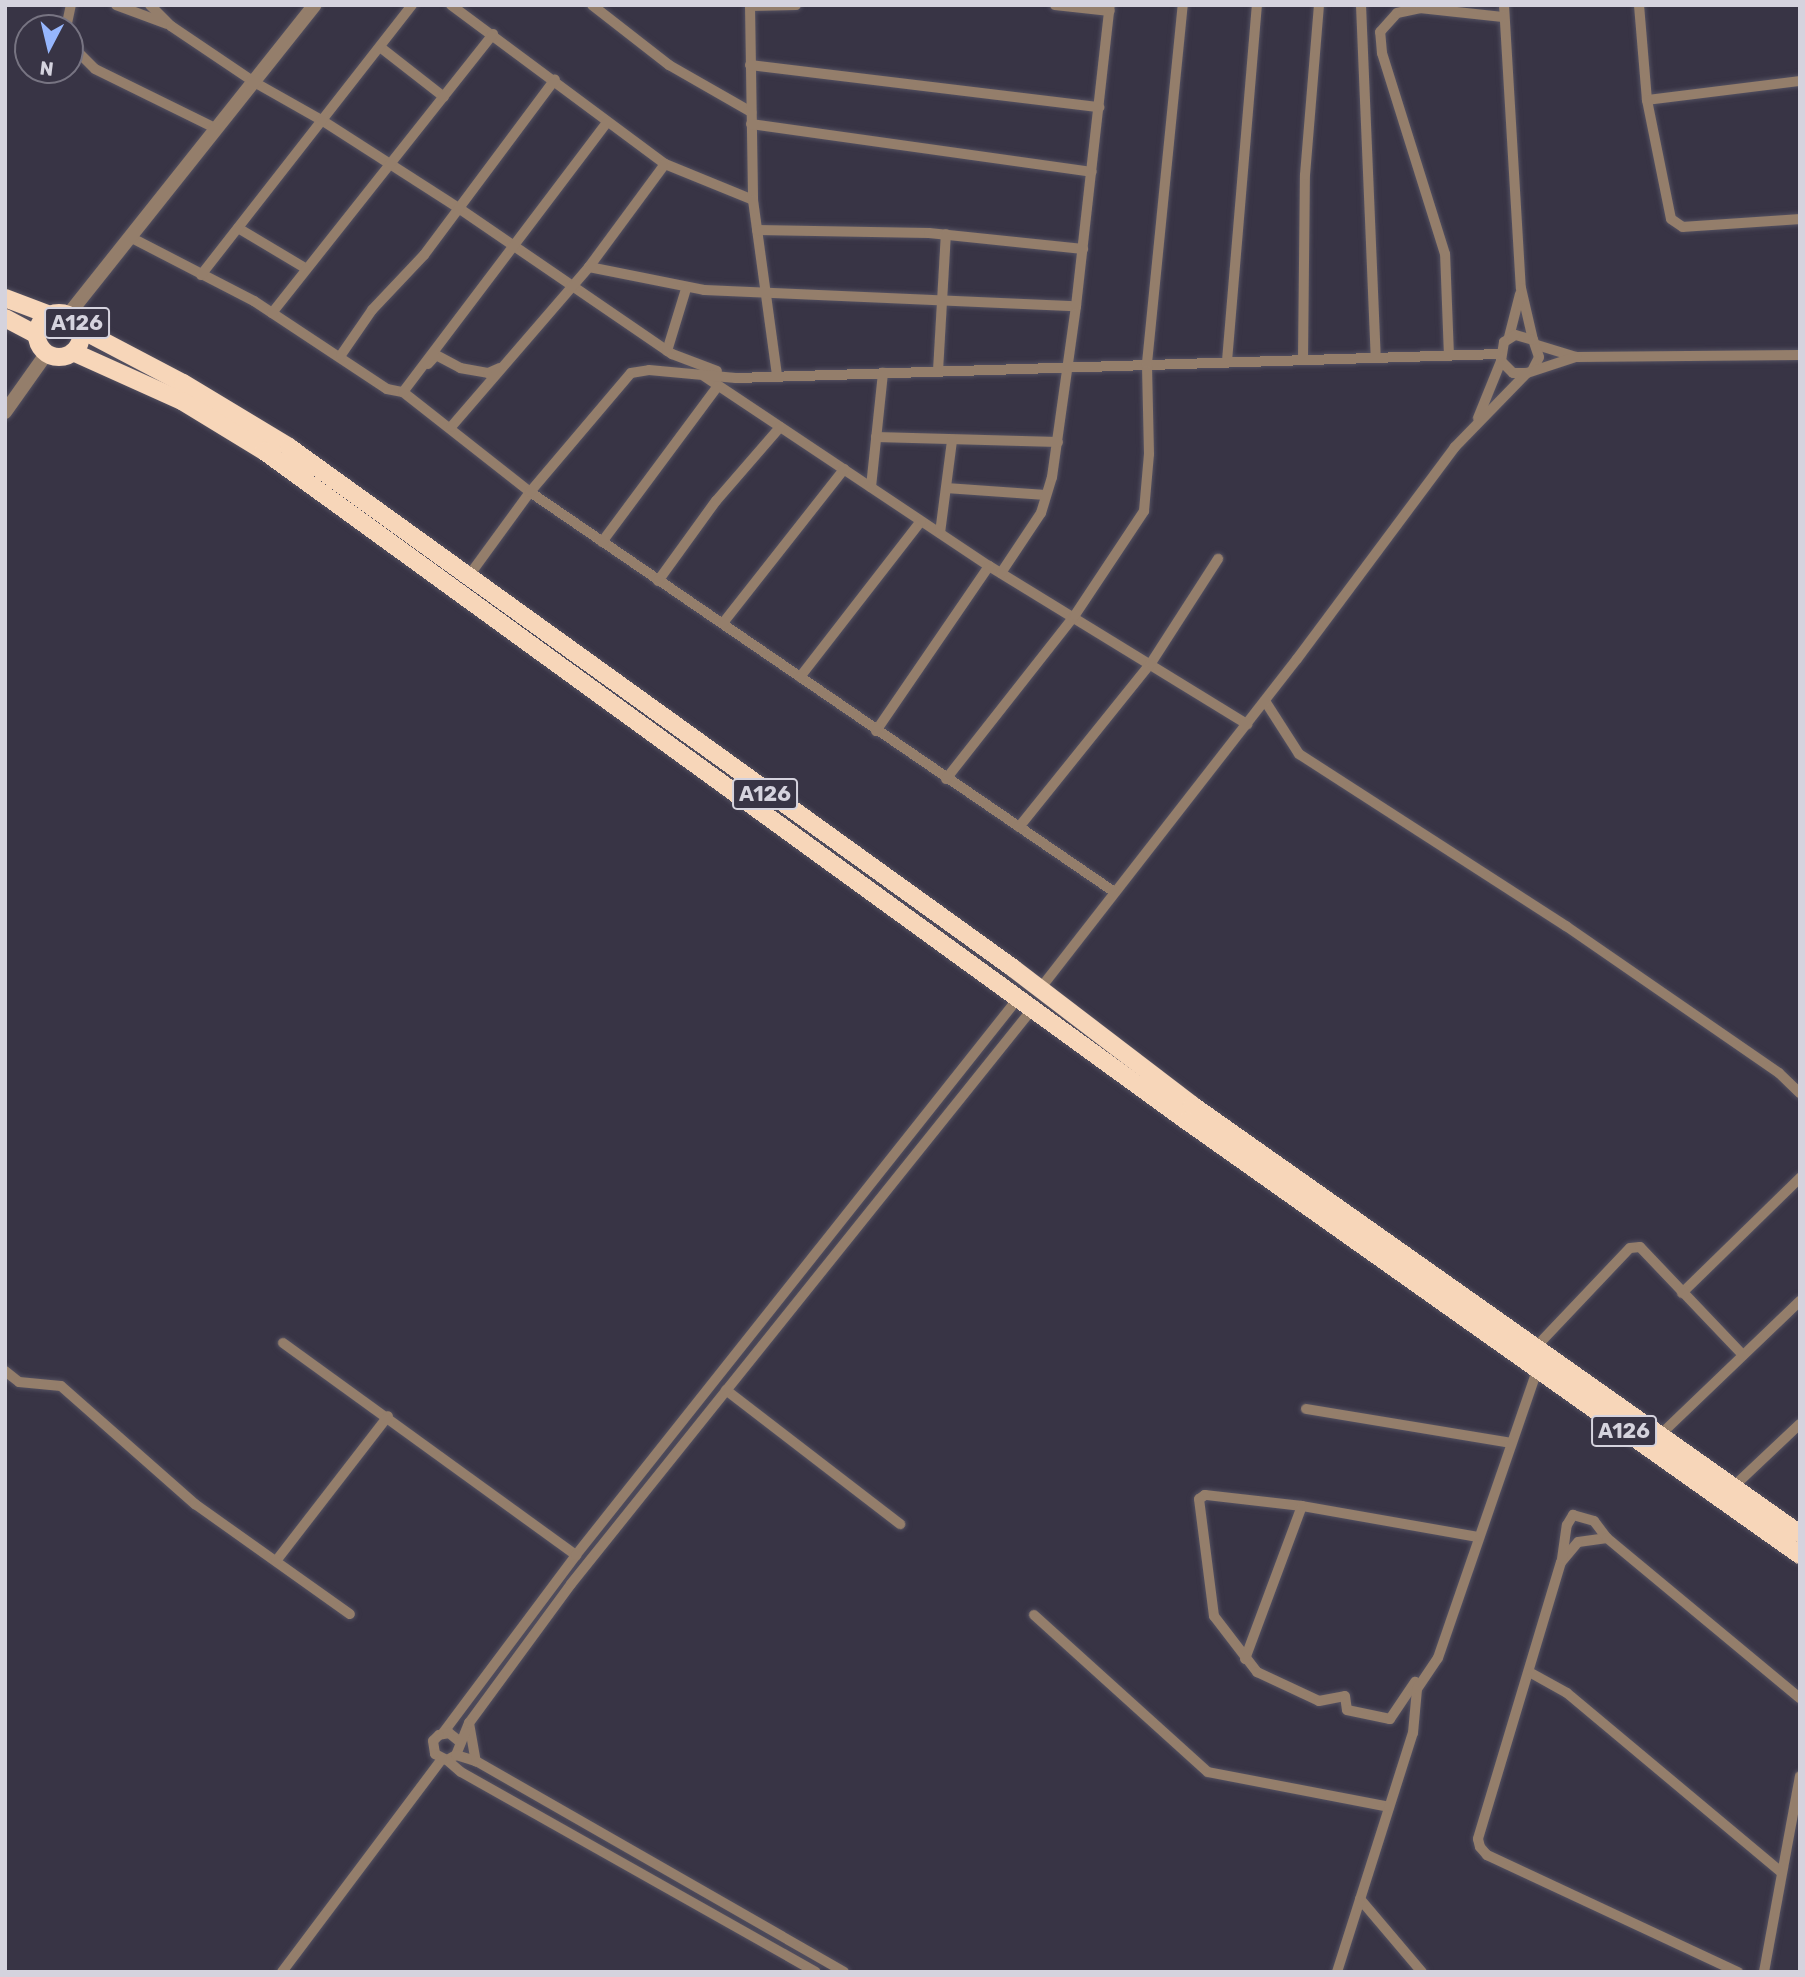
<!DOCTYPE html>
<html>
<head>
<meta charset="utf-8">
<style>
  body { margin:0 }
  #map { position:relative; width:1805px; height:1977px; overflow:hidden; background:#383445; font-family:Rubik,sans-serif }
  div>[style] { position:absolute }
  .roads { filter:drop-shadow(0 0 2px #545161) drop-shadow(0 0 2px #545161) }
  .minor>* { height:10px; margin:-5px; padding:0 5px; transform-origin:5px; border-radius:5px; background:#947e6b }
  .tertiary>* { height:14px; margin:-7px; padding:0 7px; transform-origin:7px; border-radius:7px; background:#947e6b }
  .trunk>* { height:18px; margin:-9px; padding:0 9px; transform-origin:9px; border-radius:9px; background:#f7d6b9 }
  .trunk>.ring { margin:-9px; padding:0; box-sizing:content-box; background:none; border:18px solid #f7d6b9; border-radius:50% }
  span { translate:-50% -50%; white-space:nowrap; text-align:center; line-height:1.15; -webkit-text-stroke:7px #383445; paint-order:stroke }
  .shield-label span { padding:2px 5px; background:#383445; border:2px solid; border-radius:5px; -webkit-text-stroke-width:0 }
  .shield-label { font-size:21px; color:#d5d3de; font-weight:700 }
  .frame { position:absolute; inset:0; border:7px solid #d5d3de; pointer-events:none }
  .north { position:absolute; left:14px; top:14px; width:70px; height:70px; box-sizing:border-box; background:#383445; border:2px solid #777482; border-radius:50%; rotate:187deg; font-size:19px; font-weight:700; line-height:28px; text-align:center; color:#d5d3de }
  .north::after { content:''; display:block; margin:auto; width:24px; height:32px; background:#96b6fd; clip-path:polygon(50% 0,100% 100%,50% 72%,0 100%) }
</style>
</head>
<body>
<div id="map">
  <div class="roads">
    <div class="minor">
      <div style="left:116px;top:5px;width:54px;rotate:20.4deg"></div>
      <div style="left:150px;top:5px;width:30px;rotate:45deg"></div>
      <div style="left:171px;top:26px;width:100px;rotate:34deg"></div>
      <div style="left:254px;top:82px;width:79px;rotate:29.5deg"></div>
      <div style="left:323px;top:121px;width:163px;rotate:32.7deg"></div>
      <div style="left:460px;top:209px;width:257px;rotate:34.4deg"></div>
      <div style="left:672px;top:354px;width:48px;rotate:20.7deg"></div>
      <div style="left:451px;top:5px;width:267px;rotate:36.6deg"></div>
      <div style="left:665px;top:164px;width:95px;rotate:22.2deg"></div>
      <div style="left:592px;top:5px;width:98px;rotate:37.9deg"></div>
      <div style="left:669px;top:65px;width:95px;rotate:29.8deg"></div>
      <div style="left:750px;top:5px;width:195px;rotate:89.1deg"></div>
      <div style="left:753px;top:200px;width:178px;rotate:82.2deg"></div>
      <div style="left:1055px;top:5px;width:55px;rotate:6.2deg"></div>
      <div style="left:1361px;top:5px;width:353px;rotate:87.6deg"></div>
      <div style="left:1504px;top:5px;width:284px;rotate:86.6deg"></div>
      <div style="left:1521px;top:288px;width:53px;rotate:77deg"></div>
      <div style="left:1639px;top:5px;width:95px;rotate:85.2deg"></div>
      <div style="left:1647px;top:100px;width:154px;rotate:-7.1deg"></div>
      <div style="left:750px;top:6px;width:46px;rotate:-1.2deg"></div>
      <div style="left:66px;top:28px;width:24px;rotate:-78deg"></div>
      <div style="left:70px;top:44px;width:35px;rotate:45deg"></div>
      <div style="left:95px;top:69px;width:136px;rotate:26.2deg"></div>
      <div style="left:380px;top:47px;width:81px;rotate:38deg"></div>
      <div style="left:750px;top:65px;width:352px;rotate:6.9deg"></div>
      <div style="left:1647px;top:100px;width:121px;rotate:78.6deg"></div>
      <div style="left:1671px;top:219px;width:14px;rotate:34deg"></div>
      <div style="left:1683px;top:227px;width:117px;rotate:-3.9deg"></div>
      <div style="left:751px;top:124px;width:344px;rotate:8deg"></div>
      <div style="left:238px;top:228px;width:78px;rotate:30.8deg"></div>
      <div style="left:757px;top:230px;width:172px;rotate:1deg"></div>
      <div style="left:929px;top:233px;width:155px;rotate:5.9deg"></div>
      <div style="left:130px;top:237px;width:140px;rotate:27.3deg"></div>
      <div style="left:254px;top:301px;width:159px;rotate:33.5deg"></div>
      <div style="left:387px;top:389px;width:16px;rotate:11deg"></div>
      <div style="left:403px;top:392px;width:162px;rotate:38.2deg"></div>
      <div style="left:530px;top:492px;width:706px;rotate:34.39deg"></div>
      <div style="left:589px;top:267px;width:117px;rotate:11.3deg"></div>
      <div style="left:704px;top:290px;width:372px;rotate:2.5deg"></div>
      <div style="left:201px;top:275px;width:343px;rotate:-52deg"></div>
      <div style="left:272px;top:313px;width:356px;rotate:-51.6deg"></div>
      <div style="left:1509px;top:337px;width:44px;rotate:-75.7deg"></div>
      <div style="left:1537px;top:345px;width:41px;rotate:17.1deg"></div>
      <div style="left:1576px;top:357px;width:224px;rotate:-0.5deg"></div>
      <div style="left:667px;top:351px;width:65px;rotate:-73deg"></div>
      <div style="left:341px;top:355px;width:55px;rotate:-55.4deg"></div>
      <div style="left:372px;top:310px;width:76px;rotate:-46.6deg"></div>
      <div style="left:424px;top:255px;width:219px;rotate:-53.3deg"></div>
      <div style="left:1449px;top:356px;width:102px;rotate:-92.2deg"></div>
      <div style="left:1445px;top:254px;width:211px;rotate:-107.4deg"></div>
      <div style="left:1382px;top:53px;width:21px;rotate:-95deg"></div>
      <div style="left:1380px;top:32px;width:25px;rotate:-48deg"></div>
      <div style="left:1397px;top:13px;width:24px;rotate:-12deg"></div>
      <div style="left:1420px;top:8px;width:83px;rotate:6.2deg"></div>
      <div style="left:1303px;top:359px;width:184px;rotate:-89.4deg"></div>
      <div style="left:1305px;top:175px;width:171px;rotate:-85.3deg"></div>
      <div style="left:1227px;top:361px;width:357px;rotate:-85.2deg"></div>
      <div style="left:428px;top:364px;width:12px;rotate:-48deg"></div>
      <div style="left:436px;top:355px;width:27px;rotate:28deg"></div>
      <div style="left:460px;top:368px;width:28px;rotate:10deg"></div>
      <div style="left:488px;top:373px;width:13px;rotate:-23deg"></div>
      <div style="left:1533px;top:369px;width:13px;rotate:-63deg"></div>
      <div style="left:1539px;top:357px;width:18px;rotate:-109deg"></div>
      <div style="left:1533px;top:340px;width:19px;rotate:-164deg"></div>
      <div style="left:1515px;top:335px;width:13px;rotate:148deg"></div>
      <div style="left:1504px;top:342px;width:19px;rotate:99deg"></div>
      <div style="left:1501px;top:361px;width:17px;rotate:45deg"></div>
      <div style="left:1513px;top:373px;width:14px"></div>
      <div style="left:1527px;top:373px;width:52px;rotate:-18.1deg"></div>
      <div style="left:938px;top:371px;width:137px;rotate:-86.7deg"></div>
      <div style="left:704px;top:376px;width:343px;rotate:33.7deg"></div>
      <div style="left:989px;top:566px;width:303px;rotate:31.5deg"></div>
      <div style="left:403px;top:392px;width:338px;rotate:-52.9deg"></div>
      <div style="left:1478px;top:418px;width:61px;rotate:-68deg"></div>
      <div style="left:451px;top:427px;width:211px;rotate:-49.2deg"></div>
      <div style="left:589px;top:267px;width:128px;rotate:-53.6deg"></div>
      <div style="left:876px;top:437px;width:182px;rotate:1.6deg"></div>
      <div style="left:871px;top:487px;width:115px;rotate:-84deg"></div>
      <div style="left:946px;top:488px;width:100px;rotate:4deg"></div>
      <div style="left:940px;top:533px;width:94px;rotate:-82.6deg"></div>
      <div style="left:602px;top:542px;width:194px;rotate:-53.4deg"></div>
      <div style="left:1001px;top:573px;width:72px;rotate:-56.3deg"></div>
      <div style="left:1041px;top:513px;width:38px;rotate:-73deg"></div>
      <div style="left:1052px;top:477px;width:173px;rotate:-82deg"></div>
      <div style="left:1076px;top:306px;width:303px;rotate:-83.6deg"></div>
      <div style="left:468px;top:577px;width:105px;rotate:-53.9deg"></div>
      <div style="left:530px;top:492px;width:156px;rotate:-49.7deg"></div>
      <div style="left:631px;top:373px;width:18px;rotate:-9deg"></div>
      <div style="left:649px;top:370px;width:87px;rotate:5.3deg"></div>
      <div style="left:736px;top:378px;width:763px;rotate:-1.8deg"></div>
      <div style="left:658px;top:581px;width:99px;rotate:-54.1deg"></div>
      <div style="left:716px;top:501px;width:98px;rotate:-49.1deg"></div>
      <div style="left:723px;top:623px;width:196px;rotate:-51.8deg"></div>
      <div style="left:800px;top:677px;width:197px;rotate:-52.2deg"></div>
      <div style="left:1265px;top:701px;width:63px;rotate:57.3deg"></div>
      <div style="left:1299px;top:754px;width:318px;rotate:32.8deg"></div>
      <div style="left:1566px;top:926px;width:259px;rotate:34.6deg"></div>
      <div style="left:1779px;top:1073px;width:29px;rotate:44deg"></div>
      <div style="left:876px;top:731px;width:200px;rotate:-55.6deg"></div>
      <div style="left:946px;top:779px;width:209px;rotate:-51.8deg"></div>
      <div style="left:1075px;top:615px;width:125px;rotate:-56.4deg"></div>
      <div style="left:1144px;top:511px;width:57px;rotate:-85deg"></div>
      <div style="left:1149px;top:454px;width:91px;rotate:-91.3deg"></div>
      <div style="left:1147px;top:363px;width:360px;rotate:-84.3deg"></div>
      <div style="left:1019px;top:827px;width:211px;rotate:-51.2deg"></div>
      <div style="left:1151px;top:663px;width:124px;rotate:-57.2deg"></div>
      <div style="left:1040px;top:989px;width:418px;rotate:-52.1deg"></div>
      <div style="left:1297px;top:659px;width:264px;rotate:-53.3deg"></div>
      <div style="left:1455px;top:447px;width:103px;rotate:-45.8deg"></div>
      <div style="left:1682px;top:1293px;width:165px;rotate:-44.3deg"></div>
      <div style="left:283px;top:1343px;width:362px;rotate:35.9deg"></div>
      <div style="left:1534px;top:1349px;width:139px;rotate:-46.5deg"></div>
      <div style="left:1630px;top:1248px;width:10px;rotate:-6deg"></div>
      <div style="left:1640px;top:1247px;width:149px;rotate:46.4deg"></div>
      <div style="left:5px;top:1371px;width:18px;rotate:38deg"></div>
      <div style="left:19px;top:1382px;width:42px;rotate:5.4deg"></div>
      <div style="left:61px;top:1386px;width:179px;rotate:41.4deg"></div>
      <div style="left:195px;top:1504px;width:190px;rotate:35.4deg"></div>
      <div style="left:726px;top:1390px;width:220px;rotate:37.6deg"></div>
      <div style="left:1306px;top:1409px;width:208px;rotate:9.4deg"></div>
      <div style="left:1659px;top:1436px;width:195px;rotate:-43.8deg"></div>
      <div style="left:1732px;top:1488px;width:93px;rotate:-43.3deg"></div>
      <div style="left:1302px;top:1506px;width:98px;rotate:-173.5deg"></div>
      <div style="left:1205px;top:1495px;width:7px;rotate:146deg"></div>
      <div style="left:1199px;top:1499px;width:118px;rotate:82.7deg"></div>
      <div style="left:1214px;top:1616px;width:71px;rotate:52.5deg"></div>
      <div style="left:1257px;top:1672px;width:68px;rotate:25.1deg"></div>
      <div style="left:1319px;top:1701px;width:26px;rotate:-11deg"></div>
      <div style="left:1345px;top:1696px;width:14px;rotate:82deg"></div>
      <div style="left:1347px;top:1710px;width:44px;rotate:11.8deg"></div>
      <div style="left:1390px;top:1719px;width:45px;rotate:-56deg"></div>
      <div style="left:1607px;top:1538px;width:29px;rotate:172deg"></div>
      <div style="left:1578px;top:1542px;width:26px;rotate:130deg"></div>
      <div style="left:1561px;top:1562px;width:289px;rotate:106.7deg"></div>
      <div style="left:1478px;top:1839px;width:8px;rotate:76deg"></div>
      <div style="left:1480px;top:1847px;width:11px;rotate:49deg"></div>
      <div style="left:1487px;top:1855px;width:277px;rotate:25deg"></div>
      <div style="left:1562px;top:1559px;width:34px;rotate:-82deg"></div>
      <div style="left:1567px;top:1525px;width:12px;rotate:-59deg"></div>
      <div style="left:1573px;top:1515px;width:22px;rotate:16deg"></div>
      <div style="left:1594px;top:1521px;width:21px;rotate:53deg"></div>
      <div style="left:1607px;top:1538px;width:251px;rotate:39.7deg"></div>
      <div style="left:276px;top:1561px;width:183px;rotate:-52.3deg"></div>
      <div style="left:1034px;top:1615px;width:234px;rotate:42.1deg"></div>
      <div style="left:1208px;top:1772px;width:184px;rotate:10.9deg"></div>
      <div style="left:1245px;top:1659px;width:163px;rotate:-69.6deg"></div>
      <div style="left:1302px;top:1506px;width:178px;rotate:10deg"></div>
      <div style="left:1531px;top:1673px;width:41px;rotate:29.1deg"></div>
      <div style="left:1567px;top:1693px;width:280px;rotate:39.9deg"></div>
      <div style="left:469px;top:1723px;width:39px;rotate:80deg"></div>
      <div style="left:443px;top:1733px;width:222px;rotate:-53.2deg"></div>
      <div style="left:576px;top:1555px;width:712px;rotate:-51.55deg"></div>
      <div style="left:459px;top:1741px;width:13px;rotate:-141deg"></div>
      <div style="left:449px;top:1733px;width:10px;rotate:169deg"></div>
      <div style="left:439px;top:1735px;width:8px;rotate:135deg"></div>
      <div style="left:433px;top:1741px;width:13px;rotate:81deg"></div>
      <div style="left:435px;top:1754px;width:13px;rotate:27deg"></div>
      <div style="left:447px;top:1760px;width:10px;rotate:-29deg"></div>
      <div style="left:456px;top:1755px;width:35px;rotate:-68deg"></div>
      <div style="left:469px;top:1723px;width:172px;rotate:-53.7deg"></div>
      <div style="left:571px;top:1584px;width:738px;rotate:-51.27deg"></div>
      <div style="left:456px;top:1755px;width:21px;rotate:17deg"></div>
      <div style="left:476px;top:1761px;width:424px;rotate:29.8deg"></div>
      <div style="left:447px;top:1760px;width:18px;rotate:41deg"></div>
      <div style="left:461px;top:1772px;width:407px;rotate:29.4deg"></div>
      <div style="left:1360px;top:1899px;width:96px;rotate:49.7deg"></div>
      <div style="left:282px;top:1972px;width:266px;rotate:-53.1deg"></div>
      <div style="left:1337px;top:1972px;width:251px;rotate:-72.4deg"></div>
      <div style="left:1413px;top:1733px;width:44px;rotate:-84.8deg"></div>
      <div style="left:1417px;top:1689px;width:37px;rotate:-56deg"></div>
      <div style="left:1438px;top:1658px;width:304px;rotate:-71deg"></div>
      <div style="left:1764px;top:1972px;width:199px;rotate:-79.6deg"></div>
    </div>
    <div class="tertiary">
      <div style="left:68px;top:315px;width:396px;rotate:-51.5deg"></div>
      <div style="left:5px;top:412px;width:72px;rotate:-54.6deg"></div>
    </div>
    <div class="trunk">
      <div style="left:5px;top:298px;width:48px;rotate:20.7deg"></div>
      <div class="ring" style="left:37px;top:313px;width:26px;height:26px"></div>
      <div style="left:5px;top:318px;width:36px;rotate:28deg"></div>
      <div style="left:80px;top:329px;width:116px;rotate:27.7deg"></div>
      <div style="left:183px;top:383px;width:124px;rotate:31.1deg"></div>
      <div style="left:289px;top:447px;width:892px;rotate:35.74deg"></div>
      <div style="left:1013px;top:968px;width:225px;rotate:37.4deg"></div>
      <div style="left:1192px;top:1105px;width:744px;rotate:35.21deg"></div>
      <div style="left:73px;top:352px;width:120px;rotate:24.2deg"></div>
      <div style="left:182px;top:401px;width:96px;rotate:31.4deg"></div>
      <div style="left:264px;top:451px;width:1141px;rotate:35.98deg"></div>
      <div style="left:1187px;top:1121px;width:751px;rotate:35.3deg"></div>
    </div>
  </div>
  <div class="shield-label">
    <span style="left:77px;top:323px">A126</span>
    <span style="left:765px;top:794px">A126</span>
    <span style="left:1624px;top:1431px">A126</span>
  </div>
  <div class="frame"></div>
  <div class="north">N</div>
</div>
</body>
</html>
